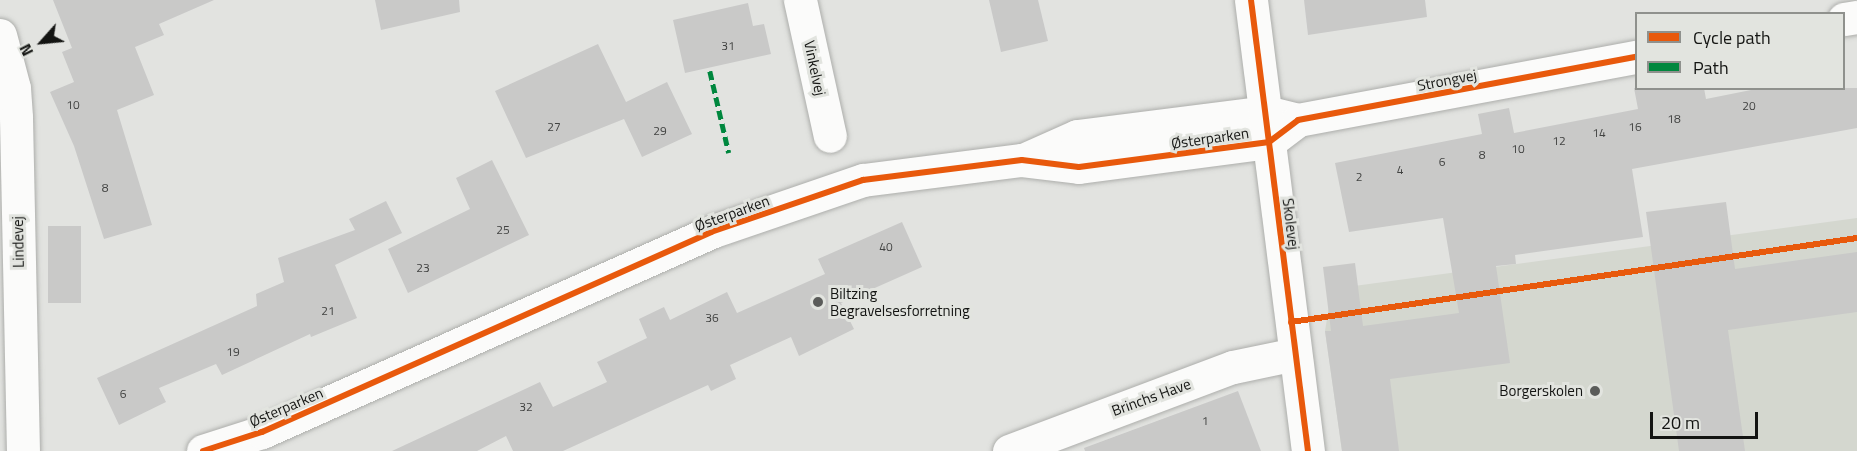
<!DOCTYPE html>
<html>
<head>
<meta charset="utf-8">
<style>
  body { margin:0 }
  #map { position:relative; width:1857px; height:451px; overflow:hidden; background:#e2e3e0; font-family:"Titillium Web",sans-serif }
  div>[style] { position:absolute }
  .built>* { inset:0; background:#d4d7cf }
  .building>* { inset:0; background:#c9c9c8; transform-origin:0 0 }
  .roads { filter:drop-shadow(0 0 2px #adaeab) drop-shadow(0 0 2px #adaeab) }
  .minor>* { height:33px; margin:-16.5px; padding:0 16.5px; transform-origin:16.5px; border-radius:16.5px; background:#fbfbfa }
  .tertiary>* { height:33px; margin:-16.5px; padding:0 16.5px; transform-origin:16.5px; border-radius:16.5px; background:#fbfbfa }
  .quiet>* { height:4.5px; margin-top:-2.25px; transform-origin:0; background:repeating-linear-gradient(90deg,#00873e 0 9px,transparent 0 13.5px) }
  .cycleway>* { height:6px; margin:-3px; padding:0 3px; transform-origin:3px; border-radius:3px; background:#e8590c }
  .dots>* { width:16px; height:16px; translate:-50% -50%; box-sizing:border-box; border:3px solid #e2e4df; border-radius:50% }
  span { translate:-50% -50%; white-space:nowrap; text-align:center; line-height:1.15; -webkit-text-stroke:6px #e2e4df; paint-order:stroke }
  .number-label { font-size:12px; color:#424342 }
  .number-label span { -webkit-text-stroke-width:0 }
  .street-label { font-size:15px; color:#131412 }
  .poi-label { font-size:15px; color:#131412 }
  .left { translate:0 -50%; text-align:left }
  .right { translate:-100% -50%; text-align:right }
  .legend { position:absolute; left:1635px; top:12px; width:210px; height:78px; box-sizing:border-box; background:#e2e4df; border:2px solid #8f918d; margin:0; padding:8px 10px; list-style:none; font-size:18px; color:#131412 }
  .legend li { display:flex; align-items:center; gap:12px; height:30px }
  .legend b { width:30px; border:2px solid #8f918d }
  .north { position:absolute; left:12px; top:12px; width:60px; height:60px; -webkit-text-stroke:4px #e2e4df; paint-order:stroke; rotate:243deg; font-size:16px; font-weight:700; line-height:24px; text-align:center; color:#131412 }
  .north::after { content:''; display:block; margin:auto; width:21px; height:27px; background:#131412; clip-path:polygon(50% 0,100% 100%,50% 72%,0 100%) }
  .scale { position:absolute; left:1650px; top:412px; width:108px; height:27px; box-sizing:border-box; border:3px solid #131412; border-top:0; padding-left:8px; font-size:18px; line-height:21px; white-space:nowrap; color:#131412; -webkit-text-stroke:4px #e2e4df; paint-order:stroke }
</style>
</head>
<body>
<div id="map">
  <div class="built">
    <div style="clip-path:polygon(1857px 218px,1857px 451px,1342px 451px,1325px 331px,1332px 289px)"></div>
  </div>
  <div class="building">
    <div style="clip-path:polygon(53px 0,214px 0,159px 24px,164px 35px,135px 47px,154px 95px,117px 110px,152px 225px,104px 239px,74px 146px,50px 92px,74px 82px,62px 52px,72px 48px)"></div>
    <div style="clip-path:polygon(375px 0,459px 0,460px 12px,381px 30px)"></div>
    <div style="clip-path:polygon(989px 0,1038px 0,1048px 41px,1001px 52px)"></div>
    <div style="clip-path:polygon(1304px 0,1425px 0,1427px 17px,1308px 35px)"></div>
    <div style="clip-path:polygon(748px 3px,753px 26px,764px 24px,771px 54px,685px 73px,673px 20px)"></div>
    <div style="clip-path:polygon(598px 44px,626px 102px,667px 82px,692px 134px,642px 157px,624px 119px,526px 158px,495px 91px)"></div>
    <div style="clip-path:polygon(1634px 88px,1704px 88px,1706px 99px,1761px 88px,1857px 88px,1857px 128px,1632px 169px,1643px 237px,1515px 255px,1516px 264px,1496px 266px,1510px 363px,1390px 379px,1399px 451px,1342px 451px,1325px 331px,1331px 331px,1323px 267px,1355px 263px,1363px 326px,1459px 313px,1443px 218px,1349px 232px,1335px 163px,1482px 134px,1478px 114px,1509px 108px,1514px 133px,1638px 109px)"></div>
    <div style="clip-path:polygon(492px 160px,529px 235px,408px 293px,388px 249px,470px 209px,456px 178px)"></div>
    <div style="clip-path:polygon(386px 201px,402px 233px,335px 265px,357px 318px,311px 337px,310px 334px,222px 375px,216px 364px,159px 388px,166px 402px,119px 425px,97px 378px,257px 306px,256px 294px,284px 282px,278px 258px,355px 230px,349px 219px)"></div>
    <div style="clip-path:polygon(1726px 202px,1735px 269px,1857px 252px,1857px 312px,1728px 330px,1745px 451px,1679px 451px,1646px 212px)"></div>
    <div style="clip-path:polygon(902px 222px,922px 267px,841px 303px,854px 329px,799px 356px,791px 337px,730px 365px,736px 379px,711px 391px,708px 385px,563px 451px,513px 451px,506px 436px,477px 451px,392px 451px,540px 382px,553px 407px,607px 382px,597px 362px,647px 338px,639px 319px,664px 307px,670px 320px,727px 292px,737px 313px,825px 274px,818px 259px)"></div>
    <div style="left:81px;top:226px;width:77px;height:33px;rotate:90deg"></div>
    <div style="clip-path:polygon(1238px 391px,1261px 451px,1085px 451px,1084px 448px)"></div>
  </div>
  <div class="roads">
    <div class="minor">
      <div style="left:800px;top:0;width:139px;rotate:77.6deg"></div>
      <div style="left:1844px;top:19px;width:13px;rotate:-9deg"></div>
      <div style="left:0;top:35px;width:55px;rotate:75.2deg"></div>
      <div style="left:14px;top:88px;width:30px;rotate:86deg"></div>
      <div style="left:16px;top:118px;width:333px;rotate:88.8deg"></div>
      <div style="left:1023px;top:160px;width:59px;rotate:-24deg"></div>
      <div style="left:1077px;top:136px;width:191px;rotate:-7.2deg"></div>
      <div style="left:1266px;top:112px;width:29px;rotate:14deg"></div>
      <div style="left:203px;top:451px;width:62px;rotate:-17.9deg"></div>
      <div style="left:262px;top:432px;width:492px;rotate:-24deg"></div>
      <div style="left:711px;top:232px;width:161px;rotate:-18.9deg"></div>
      <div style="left:863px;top:180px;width:160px;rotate:-7.2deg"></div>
      <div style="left:1022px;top:160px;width:57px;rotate:7deg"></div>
      <div style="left:1079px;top:167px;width:192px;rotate:-7.5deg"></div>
      <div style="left:1269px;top:142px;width:36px;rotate:-37deg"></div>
      <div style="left:1298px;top:120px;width:344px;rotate:-10.6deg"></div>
      <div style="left:1009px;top:451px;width:239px;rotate:-20.6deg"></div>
      <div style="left:1233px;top:367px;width:63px;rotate:-11.8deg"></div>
    </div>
    <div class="tertiary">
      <div style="left:1251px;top:0;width:455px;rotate:82.8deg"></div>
    </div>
  </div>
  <div class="quiet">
    <div style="left:710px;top:71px;width:84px;rotate:77deg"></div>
  </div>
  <div class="cycleway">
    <div style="left:1251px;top:0;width:455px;rotate:82.8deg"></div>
    <div style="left:1291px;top:322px;width:572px;rotate:-8.44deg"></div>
    <div style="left:203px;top:451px;width:62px;rotate:-17.9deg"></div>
    <div style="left:262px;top:432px;width:492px;rotate:-24deg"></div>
    <div style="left:711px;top:232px;width:161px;rotate:-18.9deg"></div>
    <div style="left:863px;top:180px;width:160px;rotate:-7.2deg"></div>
    <div style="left:1022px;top:160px;width:57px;rotate:7deg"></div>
    <div style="left:1079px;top:167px;width:192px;rotate:-7.5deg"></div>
    <div style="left:1269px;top:142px;width:36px;rotate:-37deg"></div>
    <div style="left:1298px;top:120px;width:344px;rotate:-10.6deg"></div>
  </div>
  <div class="dots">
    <div style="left:818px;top:302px;background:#5b5c5a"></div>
    <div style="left:1595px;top:391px;background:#5b5c5a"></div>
  </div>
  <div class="number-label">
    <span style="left:728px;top:46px">31</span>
    <span style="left:73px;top:105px">10</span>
    <span style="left:1749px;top:106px">20</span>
    <span style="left:1674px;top:119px">18</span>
    <span style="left:554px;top:127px">27</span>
    <span style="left:1635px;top:127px">16</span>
    <span style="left:660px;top:131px">29</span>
    <span style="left:1599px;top:133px">14</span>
    <span style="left:1559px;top:141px">12</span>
    <span style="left:1518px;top:149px">10</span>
    <span style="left:1482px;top:155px">8</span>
    <span style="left:1442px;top:162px">6</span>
    <span style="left:1400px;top:170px">4</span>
    <span style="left:1359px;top:177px">2</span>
    <span style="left:105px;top:188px">8</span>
    <span style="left:503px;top:230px">25</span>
    <span style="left:886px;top:247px">40</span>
    <span style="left:423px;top:268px">23</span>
    <span style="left:328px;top:311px">21</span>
    <span style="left:712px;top:318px">36</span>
    <span style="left:233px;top:352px">19</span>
    <span style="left:123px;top:394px">6</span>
    <span style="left:526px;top:407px">32</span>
    <span style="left:1205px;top:421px">1</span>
  </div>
  <div class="street-label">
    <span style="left:815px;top:68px;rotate:78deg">Vinkelvej</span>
    <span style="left:1447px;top:80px;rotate:-11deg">Strongvej</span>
    <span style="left:1210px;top:138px;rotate:-8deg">Østerparken</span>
    <span style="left:732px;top:213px;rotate:-20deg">Østerparken</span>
    <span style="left:1291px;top:224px;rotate:83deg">Skolevej</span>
    <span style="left:18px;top:242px;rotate:-91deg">Lindevej</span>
    <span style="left:1151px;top:397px;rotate:-20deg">Brinchs Have</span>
    <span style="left:286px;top:407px;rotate:-23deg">Østerparken</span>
  </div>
  <div class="poi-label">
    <span class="left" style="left:830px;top:302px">Biltzing<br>Begravelsesforretning</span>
    <span class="right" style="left:1583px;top:391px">Borgerskolen</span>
  </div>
  <ul class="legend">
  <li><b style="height:8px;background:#e8590c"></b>Cycle path</li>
  <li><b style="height:8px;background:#00873e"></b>Path</li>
  </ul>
  <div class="north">N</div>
  <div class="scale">20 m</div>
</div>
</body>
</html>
